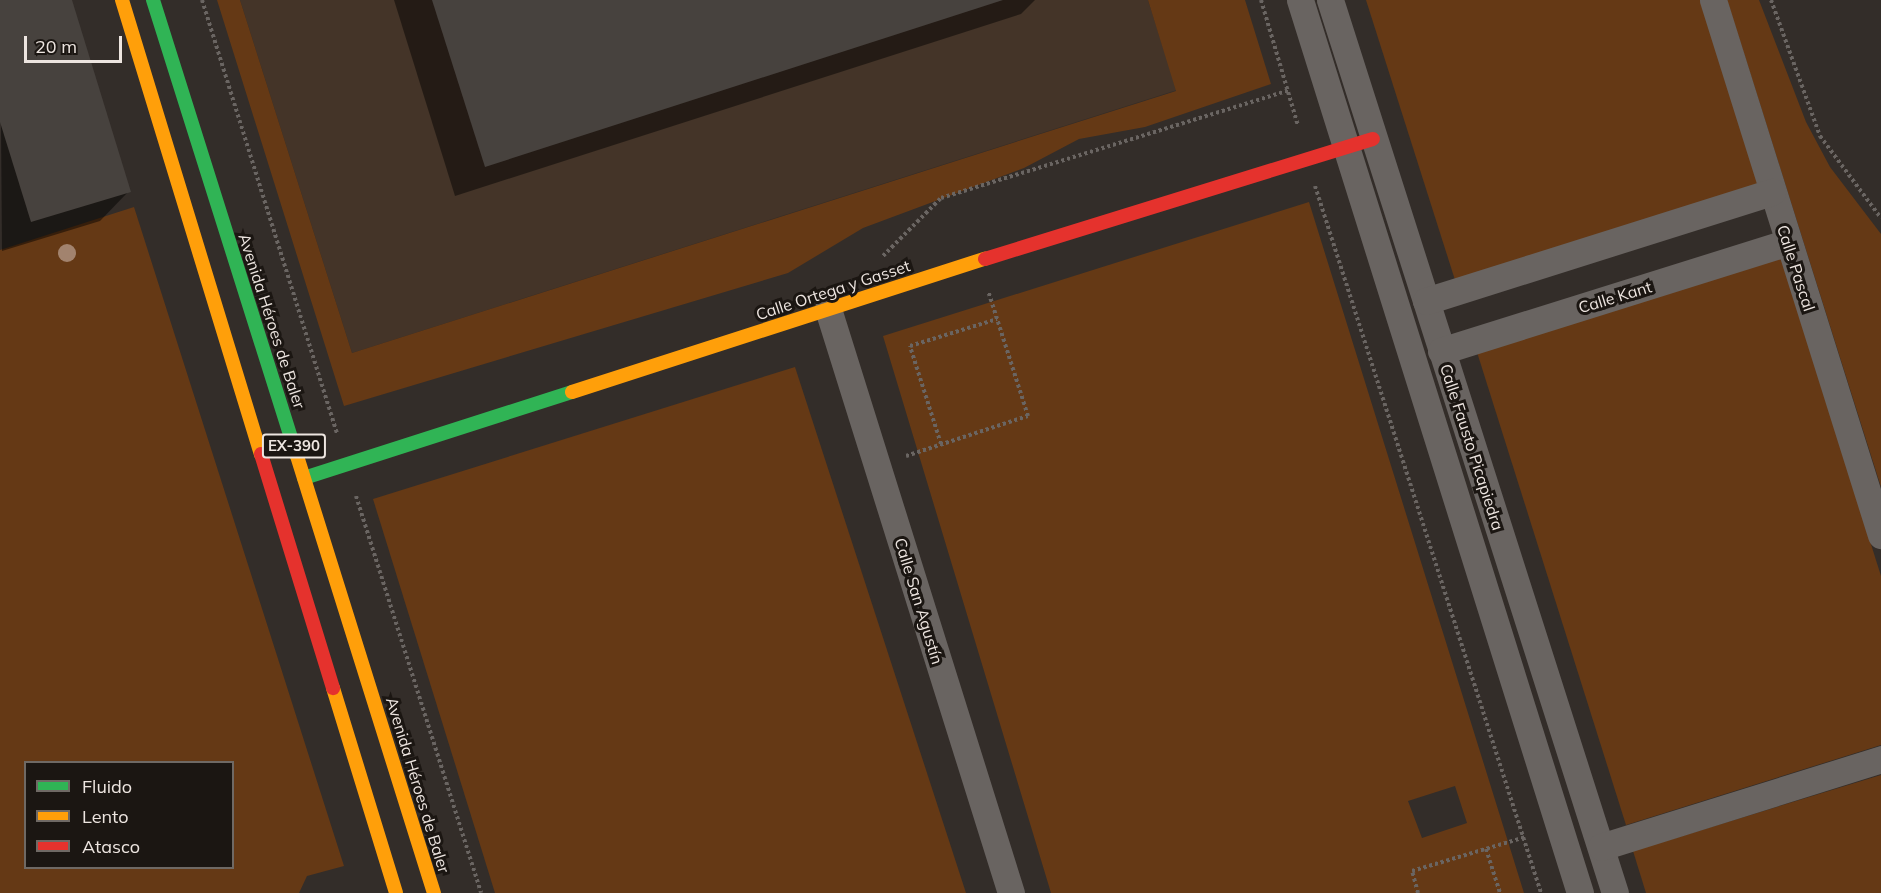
<!DOCTYPE html>
<html>
<head>
<meta charset="utf-8">
<style>
  body { margin:0 }
  #map { position:relative; width:1881px; height:893px; overflow:hidden; background:#332d29; font-family:Mulish,sans-serif }
  div>[style] { position:absolute }
  .built>* { inset:0; background:#443428 }
  .green>* { inset:0; background:#653915 }
  .shadow>* { inset:0; background:#0007 }
  .building>* { inset:0; background:#47423e }
  .path>* { height:4px; margin-top:-2px; transform-origin:0; background:repeating-linear-gradient(90deg,#6a6562 0 3px,transparent 0 6px) }
  .street>* { height:27px; margin:-13.5px; padding:0 13.5px; transform-origin:13.5px; border-radius:13.5px; background:#696461 }
  .fast>* { height:14px; margin:-7px; padding:0 7px; transform-origin:7px; border-radius:7px; background:#30b455 }
  .slow>* { height:14px; margin:-7px; padding:0 7px; transform-origin:7px; border-radius:7px; background:#ff9f0a }
  .jam>* { height:14px; margin:-7px; padding:0 7px; transform-origin:7px; border-radius:7px; background:#e5322d }
  .trees>* { width:18px; height:18px; margin:-9px; border-radius:50%; background:#a2836e }
  span { translate:-50% -50%; white-space:nowrap; text-align:center; line-height:1.15; -webkit-text-stroke:6px #1b1612; paint-order:stroke }
  .shield-label span { padding:2px 4px; background:#1b1612; border:2px solid; border-radius:4px; -webkit-text-stroke-width:0 }
  .shield-label { font-size:15px; color:#ede5e0; font-weight:700 }
  .street-label { font-size:16px; color:#ede5e0 }
  .legend { position:absolute; left:24px; top:761px; width:210px; height:108px; box-sizing:border-box; background:#1b1612; border:2px solid #6f6964; margin:0; padding:8px 10px; list-style:none; font-size:18px; color:#ede5e0 }
  .legend li { display:flex; align-items:center; gap:12px; height:30px }
  .legend b { width:30px; border:2px solid #6f6964 }
  .scale { position:absolute; left:24px; top:36px; width:98px; height:27px; box-sizing:border-box; border:3px solid #ede5e0; border-top:0; padding-left:8px; font-size:18px; line-height:21px; white-space:nowrap; color:#ede5e0; -webkit-text-stroke:4px #1b1612; paint-order:stroke }
</style>
</head>
<body>
<div id="map">
  <div class="built">
    <div style="clip-path:polygon(240px 0,1148px 0,1177px 90px,352px 353px)"></div>
  </div>
  <div class="green">
    <div style="clip-path:polygon(217px 0,240px 0,352px 353px,1176px 91px,1148px 0,1245px 0,1271px 84px,1145px 127px,1079px 139px,1024px 168px,863px 228px,788px 273px,344px 406px)"></div>
    <div style="clip-path:polygon(1366px 0,1700px 0,1758px 185px,1455px 280px)"></div>
    <div style="clip-path:polygon(1727px 0,1759px 0,1806px 122px,1830px 167px,1881px 234px,1881px 487px)"></div>
    <div style="clip-path:polygon(evenodd,1309px 202px,1524px 893px,1051px 893px,883px 336px,1309px 202px,1455px 786px,1467px 823px,1422px 838px,1408px 801px,1455px 786px)"></div>
    <div style="clip-path:polygon(evenodd,134px 207px,344px 866px,307px 876px,299px 893px,0 893px,0 250px,134px 207px,26px 762px,232px 762px,232px 868px,26px 868px,26px 762px)"></div>
    <div style="clip-path:polygon(1779px 252px,1881px 576px,1881px 745px,1626px 825px,1476px 349px)"></div>
    <div style="clip-path:polygon(795px 367px,966px 893px,495px 893px,373px 499px)"></div>
    <div style="clip-path:polygon(1881px 775px,1881px 893px,1646px 893px,1633px 851px)"></div>
  </div>
  <div class="shadow">
    <div style="clip-path:polygon(0 0,71px 0,129px 191px,100px 221px,2px 251px)"></div>
    <div style="clip-path:polygon(394px 0,1035px 0,1021px 14px,455px 196px)"></div>
  </div>
  <div class="building">
    <div style="clip-path:polygon(0 0,72px 0,131px 192px,31px 222px,0 122px)"></div>
    <div style="clip-path:polygon(432px 0,1003px 0,485px 167px)"></div>
  </div>
  <div class="path">
    <div style="left:202px;top:0;width:455px;rotate:72.7deg"></div>
    <div style="left:1261px;top:0;width:131px;rotate:73.6deg"></div>
    <div style="left:1771px;top:0;width:145px;rotate:70.2deg"></div>
    <div style="left:1820px;top:136px;width:102px;rotate:53.4deg"></div>
    <div style="left:1315px;top:186px;width:742px;rotate:72.27deg"></div>
    <div style="left:883px;top:256px;width:82px;rotate:-45deg"></div>
    <div style="left:941px;top:198px;width:364px;rotate:-17.2deg"></div>
    <div style="left:941px;top:444px;width:103px;rotate:-107.6deg"></div>
    <div style="left:910px;top:346px;width:91px;rotate:-17.2deg"></div>
    <div style="left:906px;top:456px;width:128px;rotate:-18.2deg"></div>
    <div style="left:1028px;top:416px;width:131px;rotate:-107.7deg"></div>
    <div style="left:356px;top:496px;width:416px;rotate:72.5deg"></div>
    <div style="left:1486px;top:849px;width:46px;rotate:72.3deg"></div>
    <div style="left:1418px;top:893px;width:23px;rotate:-105deg"></div>
    <div style="left:1412px;top:871px;width:118px;rotate:-16.7deg"></div>
  </div>
  <div class="street">
    <div style="left:1300px;top:0;width:936px;rotate:72.59deg"></div>
    <div style="left:1330px;top:0;width:937px;rotate:72.3deg"></div>
    <div style="left:1713px;top:0;width:561px;rotate:72.57deg"></div>
    <div style="left:1426px;top:301px;width:363px;rotate:-17.5deg"></div>
    <div style="left:828px;top:309px;width:612px;rotate:72.6deg"></div>
    <div style="left:1441px;top:351px;width:364px;rotate:-17.4deg"></div>
    <div style="left:1601px;top:847px;width:294px;rotate:-17.4deg"></div>
  </div>
  <div class="fast">
    <div style="left:153px;top:0;width:478px;rotate:72.5deg"></div>
    <div style="left:304px;top:478px;width:281px;rotate:-17.8deg"></div>
  </div>
  <div class="slow">
    <div style="left:122px;top:0;width:475px;rotate:73deg"></div>
    <div style="left:572px;top:392px;width:434px;rotate:-17.9deg"></div>
    <div style="left:297px;top:456px;width:458px;rotate:72.6deg"></div>
    <div style="left:333px;top:688px;width:214px;rotate:72.9deg"></div>
  </div>
  <div class="jam">
    <div style="left:985px;top:259px;width:406px;rotate:-17.2deg"></div>
    <div style="left:261px;top:454px;width:245px;rotate:72.9deg"></div>
  </div>
  <div class="trees">
    <div style="left:67px;top:253px"></div>
  </div>
  <div class="shield-label">
    <span style="left:294px;top:446px">EX-390</span>
  </div>
  <div class="street-label">
    <span style="left:1796px;top:268px;rotate:72deg">Calle Pascal</span>
    <span style="left:833px;top:290px;rotate:-18deg">Calle Ortega y Gasset</span>
    <span style="left:1615px;top:297px;rotate:-17deg">Calle Kant</span>
    <span style="left:272px;top:321px;rotate:72deg">Avenida Héroes de Baler</span>
    <span style="left:1472px;top:447px;rotate:72deg">Calle Fausto Picapiedra</span>
    <span style="left:919px;top:601px;rotate:73deg">Calle San Agustín</span>
    <span style="left:418px;top:785px;rotate:73deg">Avenida Héroes de Baler</span>
  </div>
  <ul class="legend">
  <li><b style="height:8px;background:#30b455"></b>Fluido</li>
  <li><b style="height:8px;background:#ff9f0a"></b>Lento</li>
  <li><b style="height:8px;background:#e5322d"></b>Atasco</li>
  </ul>
  <div class="scale">20 m</div>
</div>
</body>
</html>
